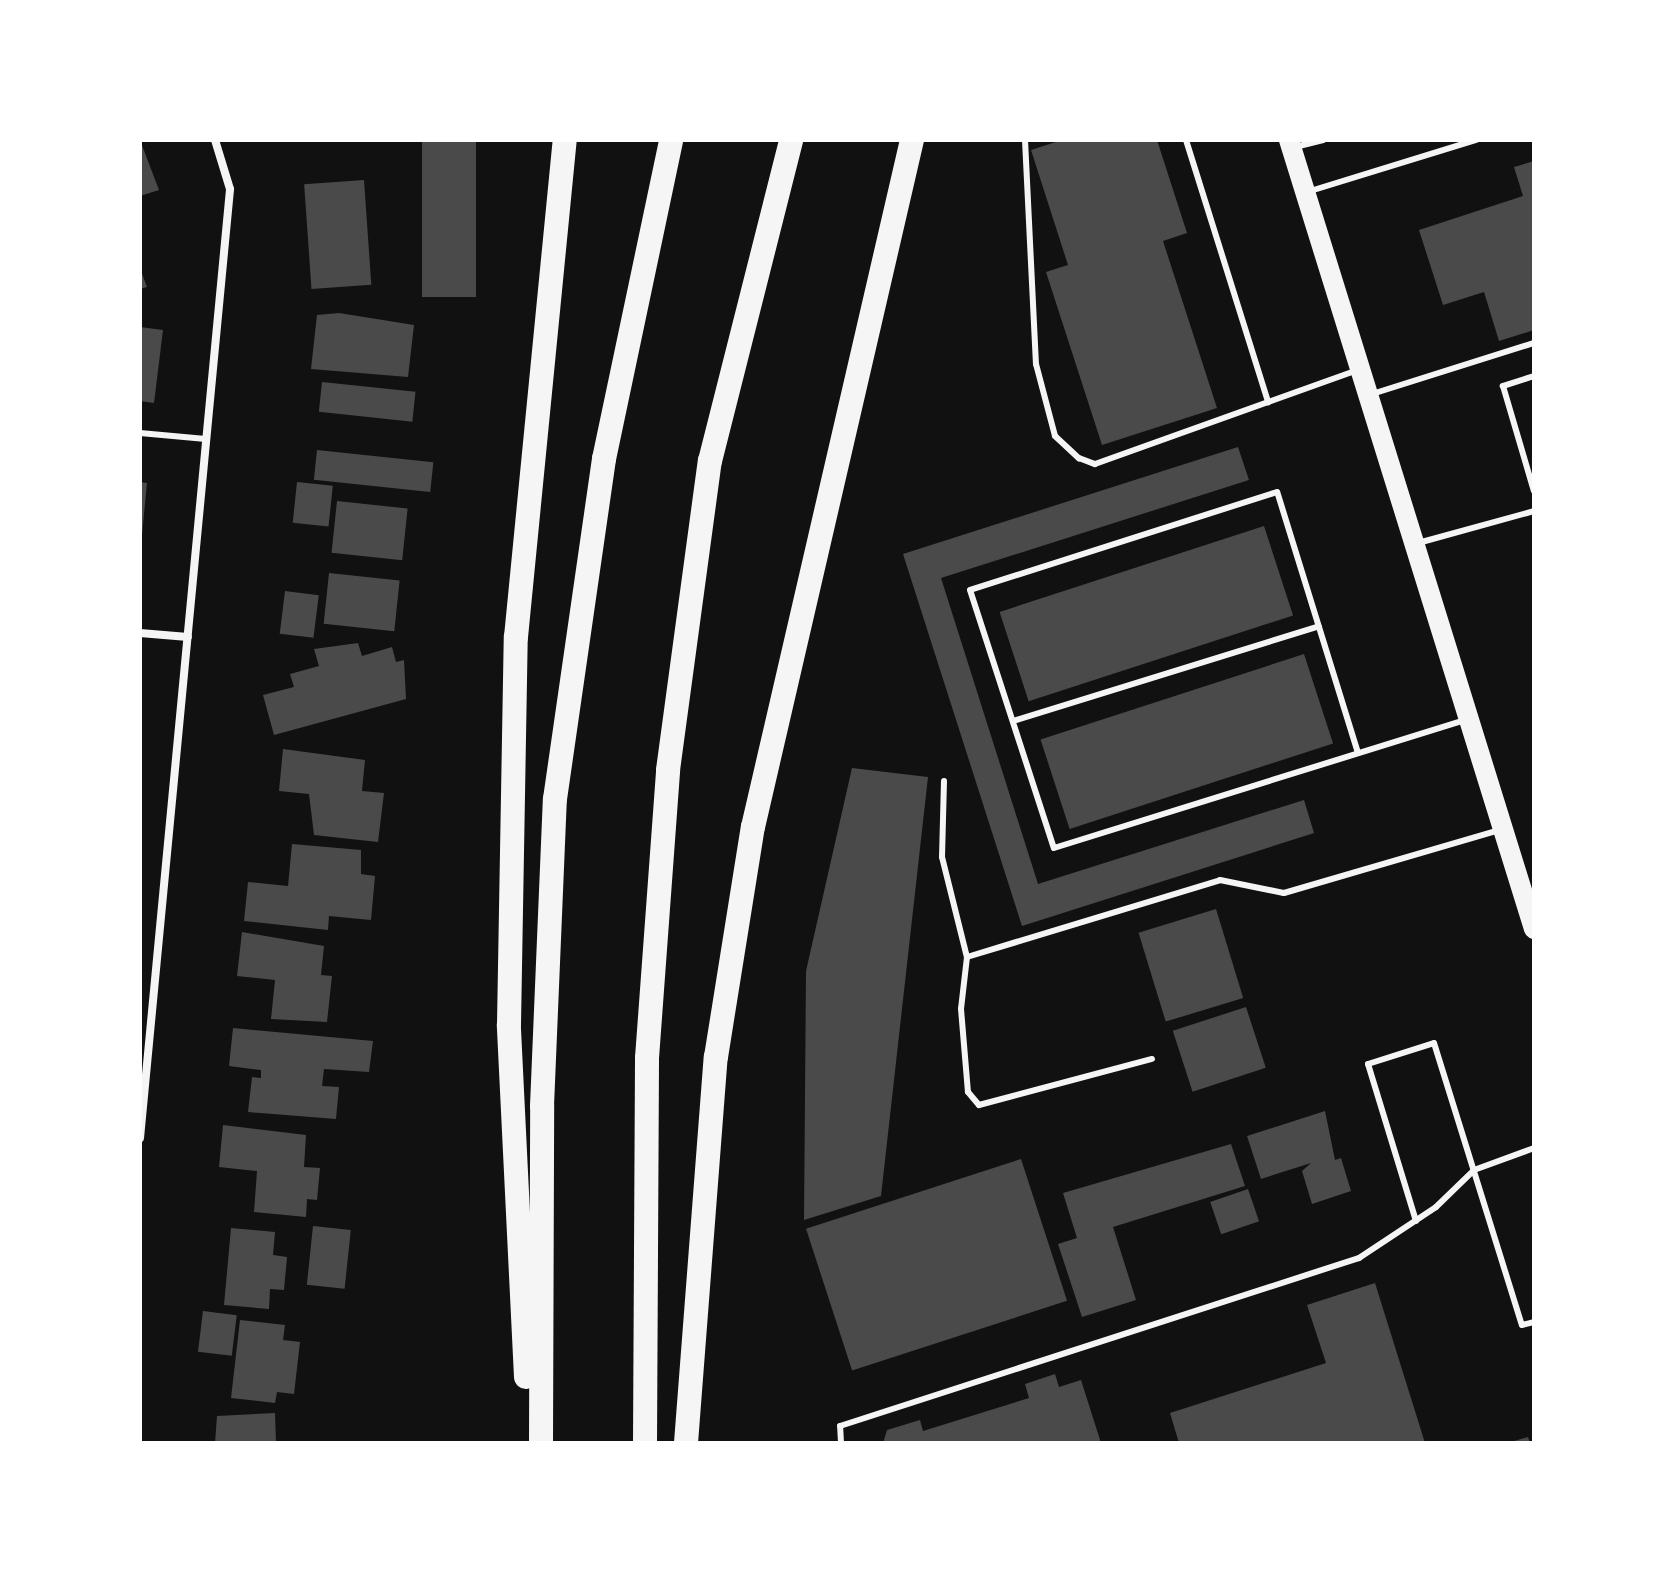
<!DOCTYPE html>
<html>
<head>
<meta charset="utf-8">
<style>
  body { margin:0 }
  #map { position:relative; width:1674px; height:1583px; overflow:hidden; background:#111; font-family:"Alegreya Sans",sans-serif }
  div>[style] { position:absolute }
  .building>* { inset:0; background:#4a4a4a; transform-origin:0 0 }
  .service>* { height:6px; margin:-3px; padding:0 3px; transform-origin:3px; border-radius:3px; background:#f5f5f5 }
  .minor>* { height:8px; margin:-4px; padding:0 4px; transform-origin:4px; border-radius:4px; background:#f5f5f5 }
  .primary>* { height:20px; margin:-10px; padding:0 10px; transform-origin:10px; border-radius:10px; background:#f5f5f5 }
  .motorway>* { height:24px; margin:-12px; padding:0 12px; transform-origin:12px; border-radius:12px; background:#f5f5f5 }
  span { translate:-50% -50%; white-space:nowrap; text-align:center; line-height:1.15; -webkit-text-stroke:7px #fff; paint-order:stroke }
  .frame { position:absolute; inset:0; border:142px solid #fff; pointer-events:none }
</style>
</head>
<body>
<div id="map">
  <div class="building">
    <div style="clip-path:polygon(140px 140px,159px 190px,140px 196px)"></div>
    <div style="left:422px;top:140px;width:54px;height:157px"></div>
    <div style="clip-path:polygon(1062px 140px,1157px 140px,1187px 233px,1163px 241px,1217px 408px,1102px 445px,1046px 272px,1068px 265px,1031px 150px)"></div>
    <div style="clip-path:polygon(1534px 161px,1534px 330px,1499px 341px,1484px 292px,1443px 305px,1419px 230px,1523px 196px,1514px 167px)"></div>
    <div style="left:364px;top:180px;width:105px;height:60px;rotate:86deg"></div>
    <div style="clip-path:polygon(140px 268px,147px 287px,140px 289px)"></div>
    <div style="clip-path:polygon(339px 313px,414px 325px,408px 377px,311px 369px,317px 315px)"></div>
    <div style="clip-path:polygon(140px 327px,163px 330px,154px 403px,140px 401px)"></div>
    <div style="left:322px;top:382px;width:94px;height:30px;rotate:6deg"></div>
    <div style="clip-path:polygon(1238px 447px,1249px 480px,941px 578px,1038px 884px,1304px 800px,1314px 833px,1022px 926px,903px 554px)"></div>
    <div style="left:317px;top:450px;width:117px;height:30px;rotate:6deg"></div>
    <div style="clip-path:polygon(140px 482px,147px 483px,142px 535px,140px 535px)"></div>
    <div style="left:297px;top:482px;width:36px;height:41px;rotate:6deg"></div>
    <div style="left:337px;top:501px;width:71px;height:52px;rotate:6deg"></div>
    <div style="left:1264px;top:526px;width:94px;height:278px;rotate:72deg"></div>
    <div style="left:329px;top:573px;width:71px;height:51px;rotate:6deg"></div>
    <div style="left:285px;top:591px;width:34px;height:43px;rotate:7deg"></div>
    <div style="clip-path:polygon(358px 643px,362px 656px,392px 647px,396px 662px,404px 660px,406px 699px,274px 735px,263px 695px,294px 687px,290px 674px,319px 666px,314px 649px)"></div>
    <div style="left:1304px;top:654px;width:94px;height:277px;rotate:72deg"></div>
    <div style="clip-path:polygon(283px 749px,365px 760px,362px 791px,384px 793px,378px 842px,314px 835px,309px 794px,279px 791px)"></div>
    <div style="clip-path:polygon(852px 768px,928px 777px,881px 1196px,804px 1220px,806px 971px)"></div>
    <div style="clip-path:polygon(292px 844px,361px 850px,361px 874px,375px 876px,371px 920px,329px 916px,328px 930px,244px 921px,248px 882px,288px 886px)"></div>
    <div style="left:1216px;top:909px;width:93px;height:81px;rotate:73deg"></div>
    <div style="clip-path:polygon(242px 932px,324px 946px,321px 975px,332px 976px,327px 1022px,271px 1019px,275px 980px,237px 976px)"></div>
    <div style="left:1246px;top:1007px;width:64px;height:77px;rotate:72deg"></div>
    <div style="clip-path:polygon(233px 1028px,373px 1041px,369px 1072px,324px 1069px,322px 1086px,339px 1087px,336px 1119px,248px 1112px,252px 1077px,261px 1078px,261px 1070px,229px 1066px)"></div>
    <div style="clip-path:polygon(1325px 1111px,1335px 1160px,1341px 1158px,1351px 1191px,1312px 1204px,1302px 1171px,1311px 1163px,1261px 1179px,1247px 1136px)"></div>
    <div style="clip-path:polygon(223px 1125px,306px 1135px,304px 1167px,320px 1168px,317px 1200px,307px 1199px,306px 1217px,254px 1212px,257px 1171px,219px 1167px)"></div>
    <div style="clip-path:polygon(1231px 1144px,1245px 1186px,1113px 1227px,1136px 1300px,1082px 1317px,1058px 1244px,1077px 1238px,1063px 1193px)"></div>
    <div style="left:1021px;top:1159px;width:149px;height:226px;rotate:72deg"></div>
    <div style="left:1248px;top:1189px;width:34px;height:40px;rotate:71deg"></div>
    <div style="left:313px;top:1226px;width:38px;height:59px;rotate:6deg"></div>
    <div style="clip-path:polygon(231px 1228px,275px 1232px,273px 1255px,287px 1257px,284px 1290px,270px 1289px,269px 1309px,224px 1305px)"></div>
    <div style="clip-path:polygon(1375px 1283px,1425px 1443px,1179px 1443px,1170px 1413px,1326px 1363px,1307px 1305px)"></div>
    <div style="left:203px;top:1311px;width:34px;height:41px;rotate:7deg"></div>
    <div style="clip-path:polygon(240px 1320px,285px 1325px,283px 1340px,300px 1342px,294px 1394px,277px 1392px,275px 1403px,231px 1398px)"></div>
    <div style="clip-path:polygon(1055px 1374px,1059px 1387px,1081px 1380px,1101px 1443px,883px 1443px,887px 1430px,920px 1420px,923px 1431px,1029px 1398px,1025px 1384px)"></div>
    <div style="clip-path:polygon(275px 1413px,276px 1443px,215px 1443px,217px 1416px)"></div>
    <div style="clip-path:polygon(1528px 1437px,1530px 1443px,1511px 1443px,1511px 1442px)"></div>
  </div>
  <div class="service">
    <div style="left:1025px;top:140px;width:224px;rotate:87.2deg"></div>
    <div style="left:1036px;top:364px;width:74px;rotate:75.2deg"></div>
    <div style="left:1055px;top:436px;width:33px;rotate:43deg"></div>
    <div style="left:1079px;top:458px;width:17px;rotate:21deg"></div>
    <div style="left:1095px;top:464px;width:279px;rotate:-19.7deg"></div>
    <div style="left:1186px;top:140px;width:275px;rotate:72.6deg"></div>
    <div style="left:1295px;top:147px;width:29px;rotate:-14deg"></div>
    <div style="left:1307px;top:192px;width:177px;rotate:-17.1deg"></div>
    <div style="left:1534px;top:376px;width:33px;rotate:162deg"></div>
    <div style="left:1503px;top:386px;width:109px;rotate:73.6deg"></div>
    <div style="left:1372px;top:394px;width:170px;rotate:-17.5deg"></div>
    <div style="left:140px;top:433px;width:66px;rotate:5.2deg"></div>
    <div style="left:1418px;top:543px;width:120px;rotate:-15.4deg"></div>
    <div style="left:1013px;top:721px;width:320px;rotate:-17.2deg"></div>
    <div style="left:1358px;top:753px;width:273px;rotate:-107.2deg"></div>
    <div style="left:1277px;top:492px;width:322px;rotate:162.3deg"></div>
    <div style="left:970px;top:590px;width:271px;rotate:72deg"></div>
    <div style="left:1054px;top:848px;width:431px;rotate:-17.3deg"></div>
    <div style="left:944px;top:781px;width:76px;rotate:91.5deg"></div>
    <div style="left:942px;top:857px;width:103px;rotate:76deg"></div>
    <div style="left:967px;top:957px;width:52px;rotate:96.6deg"></div>
    <div style="left:961px;top:1009px;width:83px;rotate:85.2deg"></div>
    <div style="left:968px;top:1092px;width:17px;rotate:50deg"></div>
    <div style="left:979px;top:1105px;width:179px;rotate:-14.9deg"></div>
    <div style="left:967px;top:957px;width:264px;rotate:-16.9deg"></div>
    <div style="left:1220px;top:880px;width:65px;rotate:11.5deg"></div>
    <div style="left:1284px;top:893px;width:225px;rotate:-16.3deg"></div>
    <div style="left:1416px;top:1221px;width:164px;rotate:-107deg"></div>
    <div style="left:1368px;top:1064px;width:69px;rotate:-17.7deg"></div>
    <div style="left:1434px;top:1043px;width:295px;rotate:72.7deg"></div>
    <div style="left:1522px;top:1325px;width:12px;rotate:-14deg"></div>
    <div style="left:841px;top:1443px;width:17px;rotate:-93deg"></div>
    <div style="left:840px;top:1426px;width:546px;rotate:-17.94deg"></div>
    <div style="left:1359px;top:1258px;width:92px;rotate:-33.5deg"></div>
    <div style="left:1436px;top:1207px;width:53px;rotate:-44.2deg"></div>
    <div style="left:1474px;top:1170px;width:64px;rotate:-20.1deg"></div>
  </div>
  <div class="minor">
    <div style="left:140px;top:633px;width:48px;rotate:4.8deg"></div>
    <div style="left:140px;top:1138px;width:953px;rotate:-84.58deg"></div>
    <div style="left:230px;top:189px;width:51px;rotate:-107deg"></div>
  </div>
  <div class="primary">
    <div style="left:1289px;top:140px;width:826px;rotate:72.75deg"></div>
  </div>
  <div class="motorway">
    <div style="left:526px;top:1377px;width:353px;rotate:-92.8deg"></div>
    <div style="left:509px;top:1024px;width:387px;rotate:-89deg"></div>
    <div style="left:516px;top:637px;width:499px;rotate:-84.4deg"></div>
    <div style="left:541px;top:1443px;width:337px;rotate:-89.8deg"></div>
    <div style="left:542px;top:1106px;width:307px;rotate:-87.6deg"></div>
    <div style="left:555px;top:799px;width:344px;rotate:-81.8deg"></div>
    <div style="left:604px;top:459px;width:326px;rotate:-78.1deg"></div>
    <div style="left:645px;top:1443px;width:385px;rotate:-89.7deg"></div>
    <div style="left:647px;top:1058px;width:289px;rotate:-85.8deg"></div>
    <div style="left:668px;top:770px;width:312px;rotate:-82.3deg"></div>
    <div style="left:710px;top:461px;width:331px;rotate:-75.8deg"></div>
    <div style="left:686px;top:1443px;width:387px;rotate:-85.6deg"></div>
    <div style="left:716px;top:1057px;width:233px;rotate:-80.9deg"></div>
    <div style="left:753px;top:827px;width:705px;rotate:-76.97deg"></div>
  </div>
  <div class="frame"></div>
</div>
</body>
</html>
